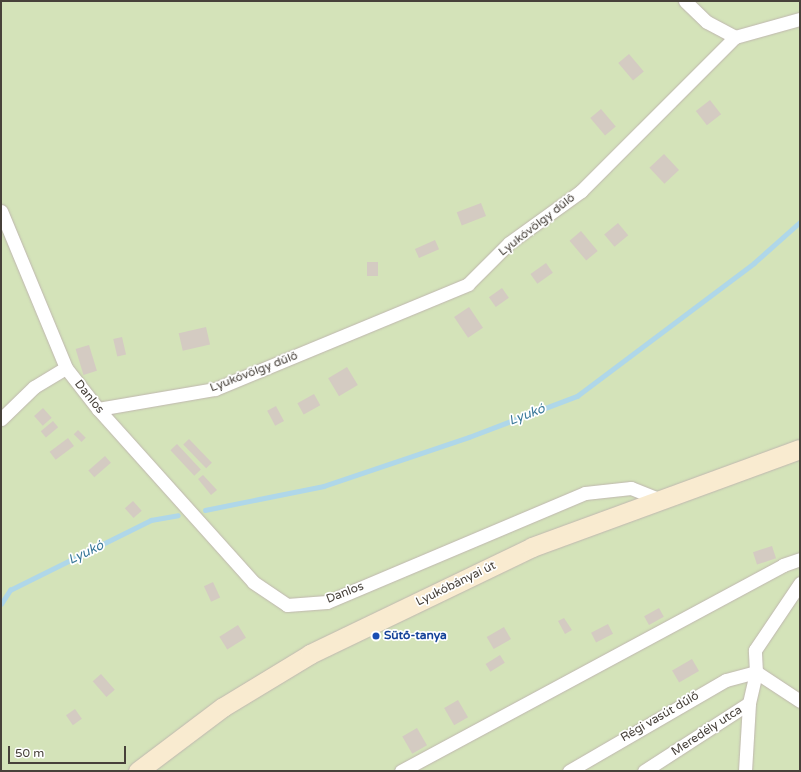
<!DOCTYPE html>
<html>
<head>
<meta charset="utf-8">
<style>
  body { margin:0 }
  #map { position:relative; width:801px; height:772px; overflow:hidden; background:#f4f1eb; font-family:"Varela Round",sans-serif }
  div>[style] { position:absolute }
  .green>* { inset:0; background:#d4e3b9; transform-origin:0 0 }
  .stream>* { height:4.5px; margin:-2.25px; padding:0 2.25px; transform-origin:2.25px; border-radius:2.25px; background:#afd7e9 }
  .building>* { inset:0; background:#d4cbc2; transform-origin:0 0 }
  .roads { filter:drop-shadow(0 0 1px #bfb7af) drop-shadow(0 0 1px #bfb7af) }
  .minor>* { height:13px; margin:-6.5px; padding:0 6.5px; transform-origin:6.5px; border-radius:6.5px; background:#fff }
  .secondary>* { height:19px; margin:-9.5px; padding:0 9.5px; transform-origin:9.5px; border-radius:9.5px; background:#f9ebd0 }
  .dots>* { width:11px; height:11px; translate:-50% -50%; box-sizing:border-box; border:2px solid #fff; border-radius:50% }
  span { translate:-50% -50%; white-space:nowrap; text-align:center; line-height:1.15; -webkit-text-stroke:3.5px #fff; paint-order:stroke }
  .street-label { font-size:12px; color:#47413a }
  .transit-label { font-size:12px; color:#164399; font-weight:700 }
  .left { translate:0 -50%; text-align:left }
  .water-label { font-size:13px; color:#3a799a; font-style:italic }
  .frame { position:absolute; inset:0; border:2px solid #47413a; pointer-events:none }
  .scale { position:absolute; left:8px; top:746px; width:118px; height:18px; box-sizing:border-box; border:2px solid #47413a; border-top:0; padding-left:5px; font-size:12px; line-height:14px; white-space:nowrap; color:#47413a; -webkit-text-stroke:3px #fff; paint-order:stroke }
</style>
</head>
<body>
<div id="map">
  <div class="green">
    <div style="left:1px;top:1px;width:799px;height:770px"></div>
  </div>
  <div class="stream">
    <div style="left:205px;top:510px;width:121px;rotate:-11.4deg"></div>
    <div style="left:324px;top:486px;width:153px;rotate:-18.7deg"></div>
    <div style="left:469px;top:437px;width:116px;rotate:-20.8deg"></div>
    <div style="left:577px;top:396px;width:221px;rotate:-36.9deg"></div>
    <div style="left:754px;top:263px;width:62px;rotate:-41.7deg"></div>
    <div style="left:1px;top:604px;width:17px;rotate:-57deg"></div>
    <div style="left:10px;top:590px;width:157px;rotate:-26.4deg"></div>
    <div style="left:151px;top:520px;width:27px;rotate:-10deg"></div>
  </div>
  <div class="building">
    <div style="left:629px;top:54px;width:23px;height:14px;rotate:50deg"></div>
    <div style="left:710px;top:100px;width:18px;height:18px;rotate:52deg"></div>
    <div style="left:601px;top:109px;width:23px;height:14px;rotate:50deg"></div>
    <div style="left:664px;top:154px;width:22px;height:20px;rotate:47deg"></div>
    <div style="left:481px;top:203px;width:14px;height:26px;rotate:69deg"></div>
    <div style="left:618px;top:223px;width:16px;height:18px;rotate:50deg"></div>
    <div style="left:581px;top:231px;width:26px;height:15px;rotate:50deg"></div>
    <div style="left:435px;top:240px;width:10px;height:22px;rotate:66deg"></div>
    <div style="left:367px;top:262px;width:11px;height:14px"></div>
    <div style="left:546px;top:263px;width:12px;height:19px;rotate:55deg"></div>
    <div style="left:502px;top:288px;width:12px;height:16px;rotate:55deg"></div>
    <div style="left:469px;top:307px;width:25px;height:18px;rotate:56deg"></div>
    <div style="left:206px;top:327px;width:18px;height:28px;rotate:77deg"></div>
    <div style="left:122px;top:337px;width:18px;height:9px;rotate:77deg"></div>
    <div style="left:89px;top:345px;width:27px;height:14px;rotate:73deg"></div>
    <div style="left:347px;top:367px;width:21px;height:22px;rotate:59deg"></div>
    <div style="left:314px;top:394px;width:13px;height:19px;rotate:61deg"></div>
    <div style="left:276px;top:406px;width:17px;height:10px;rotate:62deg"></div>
    <div style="left:43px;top:408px;width:13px;height:12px;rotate:48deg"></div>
    <div style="left:53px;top:421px;width:8px;height:16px;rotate:50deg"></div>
    <div style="left:78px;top:430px;width:11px;height:6px;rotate:45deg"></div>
    <div style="left:68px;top:438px;width:10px;height:23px;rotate:53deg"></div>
    <div style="left:189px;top:439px;width:33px;height:8px;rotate:46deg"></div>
    <div style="left:177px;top:444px;width:35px;height:9px;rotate:47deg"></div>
    <div style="left:105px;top:456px;width:9px;height:22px;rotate:49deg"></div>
    <div style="clip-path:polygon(203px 475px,217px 490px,211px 495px,198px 479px)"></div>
    <div style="left:133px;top:501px;width:13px;height:11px;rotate:48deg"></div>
    <div style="left:772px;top:546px;width:13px;height:20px;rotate:72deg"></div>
    <div style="left:213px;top:582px;width:17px;height:10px;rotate:65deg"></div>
    <div style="left:659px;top:608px;width:10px;height:17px;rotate:61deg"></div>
    <div style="clip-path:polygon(564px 618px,572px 630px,565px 634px,558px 621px)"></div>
    <div style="left:608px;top:624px;width:11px;height:19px;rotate:63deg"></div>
    <div style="left:238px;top:625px;width:15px;height:22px;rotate:58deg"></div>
    <div style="left:504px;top:627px;width:14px;height:20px;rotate:60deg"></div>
    <div style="left:500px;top:655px;width:9px;height:17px;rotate:58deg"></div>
    <div style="left:692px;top:659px;width:14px;height:23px;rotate:60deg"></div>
    <div style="left:101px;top:674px;width:21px;height:11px;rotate:49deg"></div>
    <div style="left:458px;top:700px;width:20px;height:16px;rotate:60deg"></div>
    <div style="left:75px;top:709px;width:12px;height:11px;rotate:55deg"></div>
    <div style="left:417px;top:728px;width:20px;height:17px;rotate:60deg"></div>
  </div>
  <div class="roads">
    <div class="minor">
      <div style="left:685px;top:1px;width:30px;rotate:44deg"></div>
      <div style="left:707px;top:22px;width:32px;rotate:28deg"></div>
      <div style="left:1px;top:211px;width:170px;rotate:67.5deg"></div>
      <div style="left:66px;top:368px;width:52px;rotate:52deg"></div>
      <div style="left:98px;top:409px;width:232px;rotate:48.1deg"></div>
      <div style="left:253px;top:582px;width:41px;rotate:34.1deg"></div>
      <div style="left:287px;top:605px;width:40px;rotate:-4.3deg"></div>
      <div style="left:327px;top:602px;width:280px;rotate:-22.9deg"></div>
      <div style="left:585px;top:493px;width:46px;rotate:-6.2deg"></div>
      <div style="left:631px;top:488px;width:31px;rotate:22deg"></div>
      <div style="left:98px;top:409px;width:119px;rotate:-9.7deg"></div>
      <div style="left:215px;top:389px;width:274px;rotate:-22.5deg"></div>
      <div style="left:468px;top:284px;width:58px;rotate:-45deg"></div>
      <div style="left:509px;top:243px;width:89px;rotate:-35.8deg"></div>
      <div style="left:581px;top:191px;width:218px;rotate:-45deg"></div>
      <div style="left:735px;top:37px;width:67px;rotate:-15.5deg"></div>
      <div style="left:1px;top:419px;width:46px;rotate:-44.1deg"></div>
      <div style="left:34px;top:387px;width:37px;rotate:-31deg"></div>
      <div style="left:756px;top:672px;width:53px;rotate:33.4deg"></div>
      <div style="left:401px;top:771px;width:434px;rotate:-28.3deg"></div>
      <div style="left:783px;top:565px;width:18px;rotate:-19deg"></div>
      <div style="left:569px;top:771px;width:181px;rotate:-30.1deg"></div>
      <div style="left:726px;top:680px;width:31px;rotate:-15deg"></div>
      <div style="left:644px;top:771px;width:125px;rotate:-32.9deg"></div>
      <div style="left:745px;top:771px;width:68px;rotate:-86.6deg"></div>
      <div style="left:749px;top:703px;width:32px;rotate:-77deg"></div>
      <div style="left:756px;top:672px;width:22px;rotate:-93deg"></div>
      <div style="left:755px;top:650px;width:81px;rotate:-56.1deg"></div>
    </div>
    <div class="secondary">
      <div style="left:138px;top:771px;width:106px;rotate:-37deg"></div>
      <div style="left:223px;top:707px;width:102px;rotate:-31.3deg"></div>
      <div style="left:310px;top:654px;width:246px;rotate:-25.7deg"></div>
      <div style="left:532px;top:547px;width:285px;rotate:-20.1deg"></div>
    </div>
  </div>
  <div class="dots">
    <div style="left:376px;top:636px;background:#1a4fb4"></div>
  </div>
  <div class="street-label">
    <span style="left:537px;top:225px;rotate:-38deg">Lyukóvölgy dűlő</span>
    <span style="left:254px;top:372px;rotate:-21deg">Lyukóvölgy dűlő</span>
    <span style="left:89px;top:397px;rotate:51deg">Danlos</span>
    <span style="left:456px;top:584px;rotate:-26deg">Lyukóbányai út</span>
    <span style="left:345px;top:593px;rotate:-21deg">Danlos</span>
    <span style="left:660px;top:717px;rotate:-30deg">Régi vasút dűlő</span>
    <span style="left:707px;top:731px;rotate:-33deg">Meredély utca</span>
  </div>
  <div class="transit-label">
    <span class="left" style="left:384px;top:636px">Sütő-tanya</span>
  </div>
  <div class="water-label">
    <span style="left:527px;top:415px;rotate:-21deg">Lyukó</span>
    <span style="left:86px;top:553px;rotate:-26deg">Lyukó</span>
  </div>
  <div class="frame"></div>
  <div class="scale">50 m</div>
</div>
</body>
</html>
